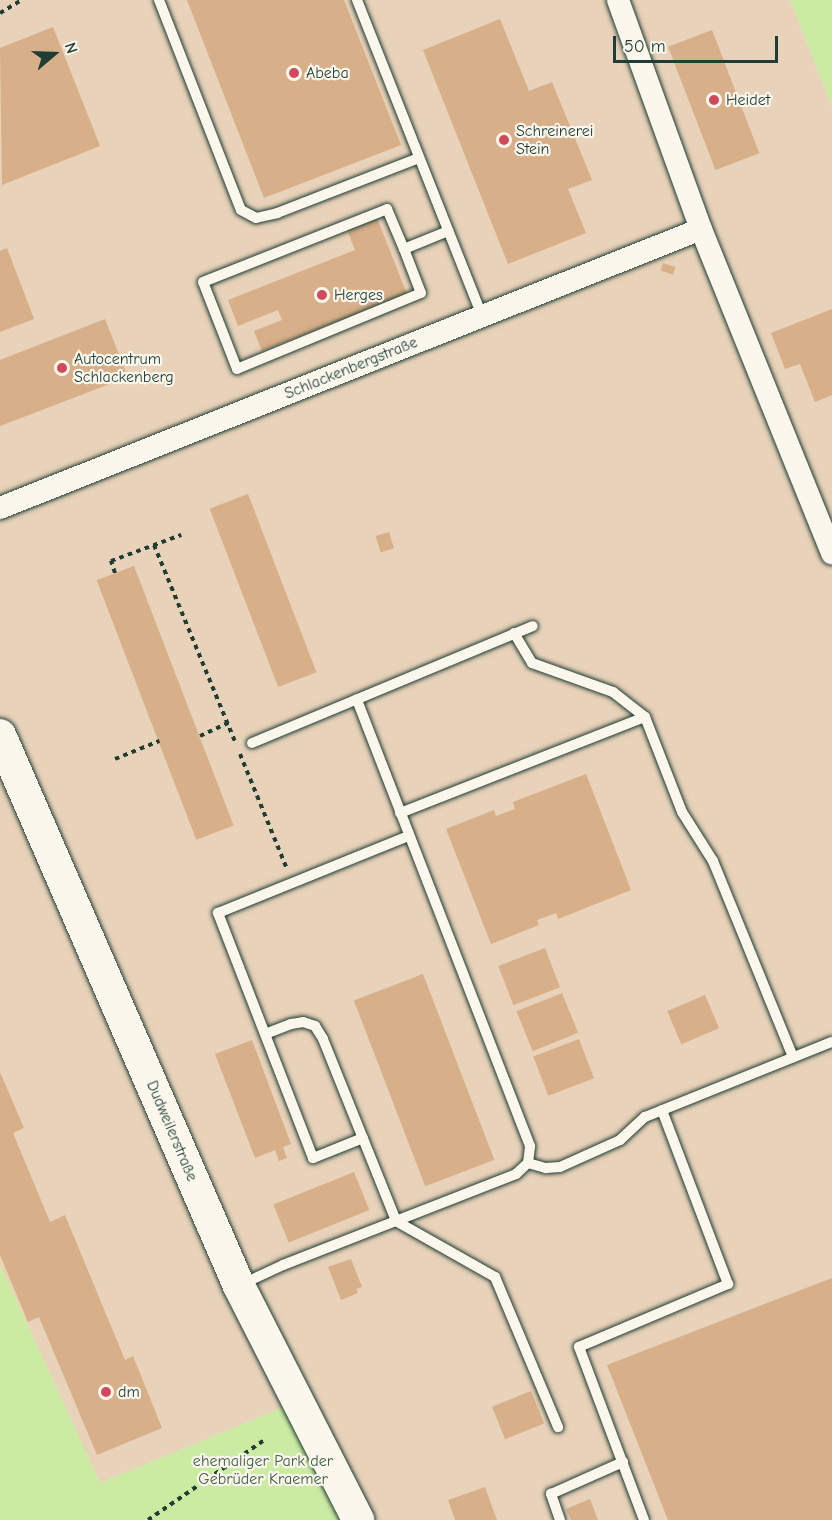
<!DOCTYPE html>
<html>
<head>
<meta charset="utf-8">
<style>
  body { margin:0 }
  #map { position:relative; width:832px; height:1520px; overflow:hidden; background:#f0e1ce; font-family:"Comic Neue",sans-serif }
  div>[style] { position:absolute }
  .built>* { inset:0; background:#e8d2b9 }
  .green>* { inset:0; background:#cbeba3 }
  .building>* { inset:0; background:#d7af88; transform-origin:0 0 }
  .path>* { height:4px; margin-top:-2px; transform-origin:0; background:repeating-linear-gradient(90deg,#1f3d34 0 4.5px,transparent 0 9px) }
  .roads { filter:drop-shadow(0 0 2px #1f3d34) drop-shadow(0 0 2px #1f3d34) }
  .lane>* { height:10px; margin:-5px; padding:0 5px; transform-origin:5px; border-radius:5px; background:#fbf7ec }
  .street>* { height:22px; margin:-11px; padding:0 11px; transform-origin:11px; border-radius:11px; background:#fbf7ec }
  .secondary>* { height:32px; margin:-16px; padding:0 16px; transform-origin:16px; border-radius:16px; background:#fbf7ec }
  .dots>* { width:16px; height:16px; translate:-50% -50%; box-sizing:border-box; border:3px solid #fbf7ec; border-radius:50% }
  span { translate:-50% -50%; white-space:nowrap; text-align:center; line-height:1.15; -webkit-text-stroke:4.5px #fbf7ec; paint-order:stroke }
  .poi-label { font-size:16px; color:#1f3d34 }
  .left { translate:0 -50%; text-align:left }
  .street-label { font-size:16px; color:#1f3d34 }
  .park-label { font-size:16px; color:#41604a }
  .north { position:absolute; left:24px; top:24px; width:60px; height:60px; -webkit-text-stroke:4px #fbf7ec; paint-order:stroke; rotate:71deg; font-size:16px; font-weight:700; line-height:24px; text-align:center; color:#1f3d34 }
  .north::after { content:''; display:block; margin:auto; width:21px; height:27px; background:#1f3d34; clip-path:polygon(50% 0,100% 100%,50% 72%,0 100%) }
  .scale { position:absolute; left:613px; top:36px; width:165px; height:27px; box-sizing:border-box; border:3px solid #1f3d34; border-top:0; padding-left:8px; font-size:18px; line-height:21px; white-space:nowrap; color:#1f3d34; -webkit-text-stroke:4px #fbf7ec; paint-order:stroke }
</style>
</head>
<body>
<div id="map">
  <div class="built">
    <div style="clip-path:polygon(0 0,790px 0,832px 106px,832px 1520px,344px 1520px,286px 1406px,100px 1483px,0 1265px)"></div>
  </div>
  <div class="green">
    <div style="clip-path:polygon(790px 0,832px 0,832px 106px)"></div>
    <div style="clip-path:polygon(0 1265px,100px 1483px,286px 1406px,344px 1520px,0 1520px)"></div>
  </div>
  <div class="building">
    <div style="clip-path:polygon(187px 0,344px 0,401px 145px,264px 198px)"></div>
    <div style="clip-path:polygon(500px 19px,529px 91px,552px 82px,592px 180px,568px 189px,586px 233px,508px 264px,423px 50px)"></div>
    <div style="clip-path:polygon(53px 27px,100px 146px,2px 185px,0 48px)"></div>
    <div style="left:712px;top:30px;width:132px;height:47px;rotate:69deg"></div>
    <div style="clip-path:polygon(377px 218px,407px 294px,262px 351px,254px 331px,282px 320px,278px 310px,238px 326px,228px 300px,355px 250px,347px 230px)"></div>
    <div style="clip-path:polygon(7px 248px,34px 319px,0 332px,0 251px)"></div>
    <div style="left:663px;top:263px;width:13px;height:8px;rotate:18deg"></div>
    <div style="clip-path:polygon(832px 309px,832px 395px,815px 402px,800px 364px,785px 369px,771px 333px)"></div>
    <div style="clip-path:polygon(105px 319px,128px 377px,0 426px,0 360px)"></div>
    <div style="left:248px;top:494px;width:191px;height:41px;rotate:69deg"></div>
    <div style="left:389px;top:532px;width:17px;height:14px;rotate:73deg"></div>
    <div style="left:134px;top:566px;width:278px;height:40px;rotate:69deg"></div>
    <div style="clip-path:polygon(586px 774px,631px 890px,558px 919px,556px 913px,537px 920px,539px 925px,491px 944px,446px 829px,494px 810px,496px 816px,515px 809px,513px 802px)"></div>
    <div style="left:545px;top:948px;width:42px;height:50px;rotate:69deg"></div>
    <div style="left:423px;top:974px;width:199px;height:74px;rotate:69deg"></div>
    <div style="left:562px;top:993px;width:43px;height:49px;rotate:68deg"></div>
    <div style="left:705px;top:995px;width:36px;height:41px;rotate:67deg"></div>
    <div style="left:579px;top:1039px;width:42px;height:49px;rotate:69deg"></div>
    <div style="clip-path:polygon(252px 1040px,291px 1144px,283px 1147px,287px 1158px,279px 1161px,275px 1150px,255px 1158px,215px 1054px)"></div>
    <div style="clip-path:polygon(0 1072px,24px 1128px,13px 1133px,50px 1222px,65px 1215px,125px 1360px,133px 1356px,162px 1428px,97px 1455px,39px 1317px,28px 1322px,0 1255px)"></div>
    <div style="left:354px;top:1172px;width:41px;height:87px;rotate:68deg"></div>
    <div style="clip-path:polygon(351px 1259px,362px 1287px,356px 1289px,358px 1293px,341px 1300px,328px 1267px)"></div>
    <div style="clip-path:polygon(832px 1278px,832px 1520px,668px 1520px,607px 1365px)"></div>
    <div style="left:531px;top:1391px;width:35px;height:42px;rotate:68deg"></div>
    <div style="clip-path:polygon(485px 1487px,497px 1520px,455px 1520px,448px 1500px)"></div>
    <div style="clip-path:polygon(590px 1499px,598px 1520px,571px 1520px,566px 1509px)"></div>
  </div>
  <div class="path">
    <div style="left:0;top:13px;width:26px;rotate:-31deg"></div>
    <div style="left:154px;top:545px;width:215px;rotate:67.6deg"></div>
    <div style="left:115px;top:573px;width:13px;rotate:-108deg"></div>
    <div style="left:111px;top:561px;width:75px;rotate:-20.4deg"></div>
    <div style="left:200px;top:736px;width:31px;rotate:-25deg"></div>
    <div style="left:240px;top:754px;width:124px;rotate:67.8deg"></div>
    <div style="left:115px;top:759px;width:48px;rotate:-22.2deg"></div>
    <div style="left:148px;top:1520px;width:140px;rotate:-34.5deg"></div>
  </div>
  <div class="roads">
    <div class="lane">
      <div style="left:159px;top:0;width:225px;rotate:68.7deg"></div>
      <div style="left:241px;top:210px;width:17px;rotate:28deg"></div>
      <div style="left:256px;top:218px;width:22px;rotate:-13deg"></div>
      <div style="left:277px;top:213px;width:152px;rotate:-21.2deg"></div>
      <div style="left:357px;top:0;width:340px;rotate:68.4deg"></div>
      <div style="left:404px;top:249px;width:47px;rotate:68.9deg"></div>
      <div style="left:421px;top:293px;width:199px;rotate:157.6deg"></div>
      <div style="left:237px;top:369px;width:93px;rotate:-111.3deg"></div>
      <div style="left:203px;top:282px;width:198px;rotate:-21.6deg"></div>
      <div style="left:387px;top:209px;width:43px;rotate:67deg"></div>
      <div style="left:404px;top:249px;width:48px;rotate:-22.2deg"></div>
      <div style="left:514px;top:633px;width:35px;rotate:59deg"></div>
      <div style="left:532px;top:663px;width:86px;rotate:19.7deg"></div>
      <div style="left:613px;top:692px;width:41px;rotate:38deg"></div>
      <div style="left:645px;top:717px;width:102px;rotate:68.7deg"></div>
      <div style="left:682px;top:812px;width:58px;rotate:57.7deg"></div>
      <div style="left:713px;top:861px;width:212px;rotate:67.8deg"></div>
      <div style="left:252px;top:743px;width:304px;rotate:-22.6deg"></div>
      <div style="left:400px;top:813px;width:263px;rotate:-21.4deg"></div>
      <div style="left:265px;top:1034px;width:28px;rotate:-21deg"></div>
      <div style="left:291px;top:1024px;width:12px;rotate:-9deg"></div>
      <div style="left:303px;top:1022px;width:13px;rotate:18deg"></div>
      <div style="left:315px;top:1026px;width:15px;rotate:58deg"></div>
      <div style="left:323px;top:1039px;width:196px;rotate:68.1deg"></div>
      <div style="left:396px;top:1221px;width:114px;rotate:29.5deg"></div>
      <div style="left:495px;top:1277px;width:163px;rotate:67.2deg"></div>
      <div style="left:363px;top:1138px;width:54px;rotate:158.2deg"></div>
      <div style="left:313px;top:1158px;width:263px;rotate:-111.2deg"></div>
      <div style="left:218px;top:913px;width:206px;rotate:-22deg"></div>
      <div style="left:528px;top:1163px;width:19px;rotate:16deg"></div>
      <div style="left:546px;top:1168px;width:14px;rotate:-4deg"></div>
      <div style="left:560px;top:1167px;width:66px;rotate:-24.2deg"></div>
      <div style="left:620px;top:1140px;width:34px;rotate:-43deg"></div>
      <div style="left:645px;top:1117px;width:201px;rotate:-21.9deg"></div>
      <div style="left:240px;top:1285px;width:47px;rotate:-24.9deg"></div>
      <div style="left:283px;top:1265px;width:250px;rotate:-21.3deg"></div>
      <div style="left:516px;top:1174px;width:16px;rotate:-43deg"></div>
      <div style="left:528px;top:1163px;width:17px;rotate:-83deg"></div>
      <div style="left:530px;top:1146px;width:479px;rotate:-111.2deg"></div>
      <div style="left:560px;top:1520px;width:28px;rotate:-109deg"></div>
      <div style="left:551px;top:1494px;width:79px;rotate:-24deg"></div>
      <div style="left:644px;top:1520px;width:185px;rotate:-110.6deg"></div>
      <div style="left:579px;top:1347px;width:162px;rotate:-22.9deg"></div>
      <div style="left:728px;top:1284px;width:186px;rotate:-110.8deg"></div>
    </div>
    <div class="street">
      <div style="left:618px;top:0;width:244px;rotate:70.1deg"></div>
      <div style="left:701px;top:229px;width:350px;rotate:68deg"></div>
      <div style="left:0;top:508px;width:754px;rotate:-21.7deg"></div>
    </div>
    <div class="secondary">
      <div style="left:0;top:735px;width:601px;rotate:66.55deg"></div>
      <div style="left:239px;top:1286px;width:263px;rotate:63deg"></div>
    </div>
  </div>
  <div class="dots">
    <div style="left:294px;top:73px;background:#d1495b"></div>
    <div style="left:714px;top:100px;background:#d1495b"></div>
    <div style="left:504px;top:140px;background:#d1495b"></div>
    <div style="left:322px;top:295px;background:#d1495b"></div>
    <div style="left:62px;top:368px;background:#d1495b"></div>
    <div style="left:106px;top:1392px;background:#d1495b"></div>
  </div>
  <div class="poi-label">
    <span class="left" style="left:306px;top:73px">Abeba</span>
    <span class="left" style="left:726px;top:100px">Heidet</span>
    <span class="left" style="left:516px;top:140px">Schreinerei<br>Stein</span>
    <span class="left" style="left:334px;top:295px">Herges</span>
    <span class="left" style="left:74px;top:368px">Autocentrum<br>Schlackenberg</span>
    <span class="left" style="left:118px;top:1392px">dm</span>
  </div>
  <div class="street-label">
    <span style="left:351px;top:368px;rotate:-22deg">Schlackenbergstraße</span>
    <span style="left:172px;top:1131px;rotate:67deg">Dudweilerstraße</span>
  </div>
  <div class="park-label">
    <span style="left:263px;top:1470px">ehemaliger Park der<br>Gebrüder Kraemer</span>
  </div>
  <div class="north">N</div>
  <div class="scale">50 m</div>
</div>
</body>
</html>
